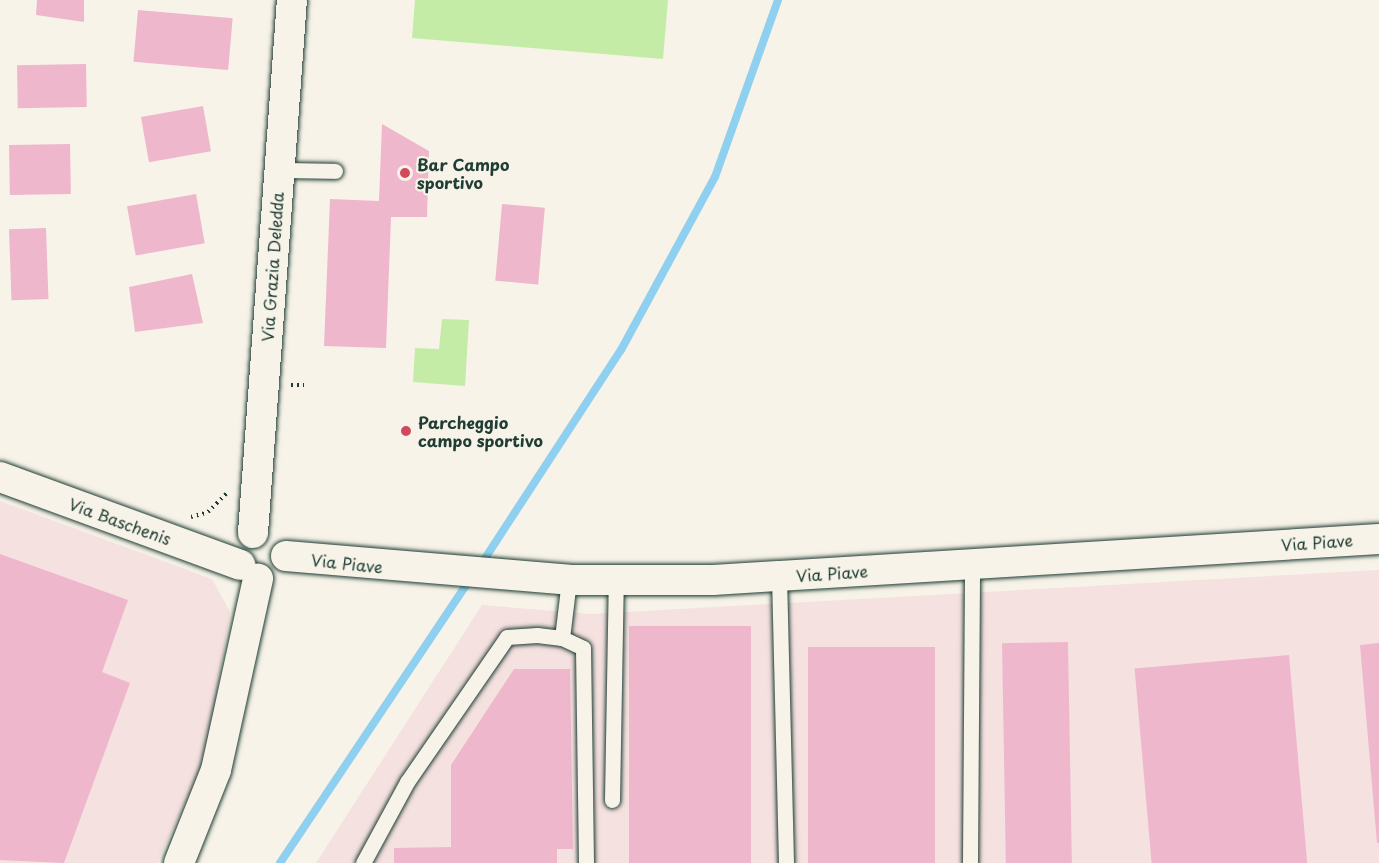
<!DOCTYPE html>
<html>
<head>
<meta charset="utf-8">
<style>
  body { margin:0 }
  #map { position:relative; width:1379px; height:863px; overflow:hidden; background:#f7f3e8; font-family:"Playpen Sans",sans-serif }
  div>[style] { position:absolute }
  .built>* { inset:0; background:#f5e1e0 }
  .green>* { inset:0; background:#c4eca7 }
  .stream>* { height:8px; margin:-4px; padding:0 4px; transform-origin:4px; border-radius:4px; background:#8fd0f0 }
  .building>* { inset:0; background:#efb7cc; transform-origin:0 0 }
  .path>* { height:4px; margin-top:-2px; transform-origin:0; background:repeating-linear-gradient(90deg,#1f3d34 0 1.5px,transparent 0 6px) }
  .roads { filter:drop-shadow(0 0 2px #1f3d34) drop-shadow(0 0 2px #1f3d34) }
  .lane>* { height:15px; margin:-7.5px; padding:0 7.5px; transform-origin:7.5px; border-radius:7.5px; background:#f7f3e8 }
  .street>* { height:30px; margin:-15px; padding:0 15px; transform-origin:15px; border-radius:15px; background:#f7f3e8 }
  .dots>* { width:16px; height:16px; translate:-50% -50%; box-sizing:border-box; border:3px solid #f7f3e8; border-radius:50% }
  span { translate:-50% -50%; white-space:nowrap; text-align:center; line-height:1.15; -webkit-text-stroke:4.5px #f7f3e8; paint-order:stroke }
  .poi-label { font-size:16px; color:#1f3d34; font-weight:700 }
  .left { translate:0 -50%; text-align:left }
  .street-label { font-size:16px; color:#1f3d34 }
</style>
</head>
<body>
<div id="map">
  <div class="built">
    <div style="clip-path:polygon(0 501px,212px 579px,230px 612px,207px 756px,157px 863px,0 863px)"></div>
    <div style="clip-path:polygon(1379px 570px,1379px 863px,316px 863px,482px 605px,591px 614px)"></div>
  </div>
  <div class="green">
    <div style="clip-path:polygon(415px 0,668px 0,663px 59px,412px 38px)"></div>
    <div style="clip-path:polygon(442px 319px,469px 320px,465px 386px,413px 382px,415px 348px,439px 349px)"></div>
  </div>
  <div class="stream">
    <div style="left:480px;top:566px;width:258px;rotate:-56.9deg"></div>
    <div style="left:621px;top:350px;width:197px;rotate:-61.5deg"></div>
    <div style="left:715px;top:177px;width:188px;rotate:-70.4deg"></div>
    <div style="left:280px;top:863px;width:343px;rotate:-56.2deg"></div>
  </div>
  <div class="building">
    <div style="clip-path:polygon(37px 0,84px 0,84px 22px,36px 15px)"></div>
    <div style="left:138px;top:10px;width:95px;height:52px;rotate:5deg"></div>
    <div style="left:86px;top:64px;width:43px;height:69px;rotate:89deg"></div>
    <div style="left:203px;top:106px;width:46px;height:63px;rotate:80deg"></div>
    <div style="clip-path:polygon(382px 124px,429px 151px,427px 217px,391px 217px,386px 348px,324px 346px,330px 199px,379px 201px)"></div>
    <div style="left:70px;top:144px;width:50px;height:61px;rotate:89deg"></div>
    <div style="left:196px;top:194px;width:50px;height:70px;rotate:80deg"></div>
    <div style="left:502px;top:204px;width:43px;height:77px;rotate:5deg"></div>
    <div style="left:46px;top:228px;width:71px;height:37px;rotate:88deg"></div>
    <div style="clip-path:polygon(192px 274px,203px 323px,135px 332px,129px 287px)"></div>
    <div style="clip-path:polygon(0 554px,128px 600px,102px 672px,130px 683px,64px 863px,0 860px)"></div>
    <div style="left:629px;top:626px;width:122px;height:237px"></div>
    <div style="left:1068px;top:642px;width:221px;height:66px;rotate:89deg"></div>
    <div style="clip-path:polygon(1379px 643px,1379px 843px,1377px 843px,1360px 645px)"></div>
    <div style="left:808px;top:647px;width:127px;height:216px"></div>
    <div style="left:1289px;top:655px;width:209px;height:155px;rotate:85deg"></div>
    <div style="clip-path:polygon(514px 669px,570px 669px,573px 849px,557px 849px,557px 863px,394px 863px,394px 848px,451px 847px,451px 765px)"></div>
  </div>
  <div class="path">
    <div style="left:291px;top:385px;width:13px"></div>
    <div style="left:191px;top:517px;width:18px;rotate:-16deg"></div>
    <div style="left:208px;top:512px;width:28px;rotate:-45deg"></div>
  </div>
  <div class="roads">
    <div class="lane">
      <div style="left:279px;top:170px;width:56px;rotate:1deg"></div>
      <div style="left:779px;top:576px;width:287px;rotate:88.6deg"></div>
      <div style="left:562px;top:638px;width:58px;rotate:-83.1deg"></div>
      <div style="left:612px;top:800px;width:220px;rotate:-89deg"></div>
      <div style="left:363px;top:863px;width:92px;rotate:-61.5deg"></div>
      <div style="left:407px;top:782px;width:176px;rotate:-55.4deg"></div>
      <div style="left:507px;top:637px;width:30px;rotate:-4deg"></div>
      <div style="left:537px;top:635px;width:25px;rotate:7deg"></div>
      <div style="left:562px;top:638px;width:23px;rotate:25deg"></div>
      <div style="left:583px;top:648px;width:215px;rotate:89.2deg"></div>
      <div style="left:970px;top:863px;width:299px;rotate:-89.6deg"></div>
    </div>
    <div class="street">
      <div style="left:0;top:477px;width:256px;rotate:20.1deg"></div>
      <div style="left:253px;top:533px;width:534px;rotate:-85.82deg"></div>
      <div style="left:286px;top:556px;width:284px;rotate:4.8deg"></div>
      <div style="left:569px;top:580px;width:144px"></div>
      <div style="left:713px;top:580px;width:667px;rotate:-3.52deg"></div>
      <div style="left:179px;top:863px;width:100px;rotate:-68.3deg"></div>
      <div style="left:216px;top:770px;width:196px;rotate:-77.6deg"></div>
    </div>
  </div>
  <div class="dots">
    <div style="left:405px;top:173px;background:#d1495b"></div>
    <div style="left:406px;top:431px;background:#d1495b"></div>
  </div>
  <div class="poi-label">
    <span class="left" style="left:417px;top:173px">Bar Campo<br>sportivo</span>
    <span class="left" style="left:418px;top:431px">Parcheggio<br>campo sportivo</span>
  </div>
  <div class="street-label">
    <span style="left:272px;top:267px;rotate:-86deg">Via Grazia Deledda</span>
    <span style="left:120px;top:521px;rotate:20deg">Via Baschenis</span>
    <span style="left:1317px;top:542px;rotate:-4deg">Via Piave</span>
    <span style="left:347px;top:563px;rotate:6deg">Via Piave</span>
    <span style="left:832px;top:573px;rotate:-4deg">Via Piave</span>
  </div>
</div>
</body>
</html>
